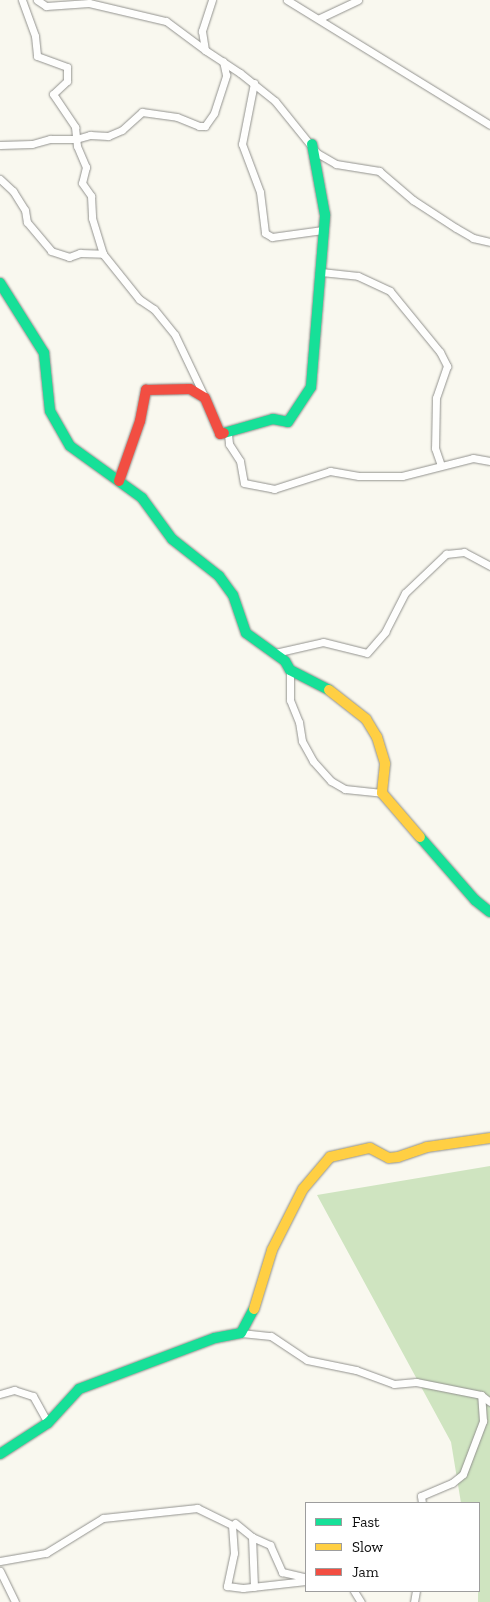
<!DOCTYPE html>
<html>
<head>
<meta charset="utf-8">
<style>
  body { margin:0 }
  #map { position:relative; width:490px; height:1602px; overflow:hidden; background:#f9f8ef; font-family:"Zilla Slab",serif }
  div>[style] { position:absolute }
  .forest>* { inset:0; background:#cfe4c0 }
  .roads { filter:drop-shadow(0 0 1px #92928e) drop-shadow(0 0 1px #92928e) }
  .street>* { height:7px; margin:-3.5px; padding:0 3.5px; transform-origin:3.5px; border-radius:3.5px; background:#fefefd }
  .fast>* { height:10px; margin:-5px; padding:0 5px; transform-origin:5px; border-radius:5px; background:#16e098 }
  .slow>* { height:10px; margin:-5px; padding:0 5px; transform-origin:5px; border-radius:5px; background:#ffcf43 }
  .jam>* { height:10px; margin:-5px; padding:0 5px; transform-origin:5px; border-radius:5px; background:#f24e42 }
  span { translate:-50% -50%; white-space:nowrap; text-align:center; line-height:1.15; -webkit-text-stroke:5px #fff; paint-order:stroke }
  .legend { position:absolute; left:305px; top:1502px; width:175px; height:90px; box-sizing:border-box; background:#fff; border:1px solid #9d9d9d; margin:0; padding:6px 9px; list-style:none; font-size:15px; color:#0b0b0b }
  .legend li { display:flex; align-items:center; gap:10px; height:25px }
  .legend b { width:25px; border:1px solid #9d9d9d }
</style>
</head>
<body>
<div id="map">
  <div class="forest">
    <div style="clip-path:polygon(490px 1166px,490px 1602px,478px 1602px,479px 1503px,461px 1503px,451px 1442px,317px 1195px)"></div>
  </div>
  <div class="roads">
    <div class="street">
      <div style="left:22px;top:0;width:38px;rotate:70deg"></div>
      <div style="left:35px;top:36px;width:20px;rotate:84deg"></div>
      <div style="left:37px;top:56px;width:32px;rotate:20deg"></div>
      <div style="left:67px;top:67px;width:14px;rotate:90deg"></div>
      <div style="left:67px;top:81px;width:19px;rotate:137deg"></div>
      <div style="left:53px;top:94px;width:40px;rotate:56deg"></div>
      <div style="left:75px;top:127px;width:19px;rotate:84deg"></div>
      <div style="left:77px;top:146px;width:23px;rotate:67deg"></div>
      <div style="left:86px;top:167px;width:16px;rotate:104deg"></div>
      <div style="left:82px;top:183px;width:16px;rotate:55deg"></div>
      <div style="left:91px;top:196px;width:22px;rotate:87deg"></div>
      <div style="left:92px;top:218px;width:38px;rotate:73deg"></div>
      <div style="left:103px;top:254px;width:58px;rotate:51.3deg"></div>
      <div style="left:139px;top:299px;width:18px;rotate:34deg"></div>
      <div style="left:154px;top:309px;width:33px;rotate:51deg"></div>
      <div style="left:175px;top:335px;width:70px;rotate:64.5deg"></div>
      <div style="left:37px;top:0;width:11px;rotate:34deg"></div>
      <div style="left:46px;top:6px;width:43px;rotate:-4deg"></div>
      <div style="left:89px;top:3px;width:79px;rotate:13.2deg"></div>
      <div style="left:166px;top:21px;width:49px;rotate:36.6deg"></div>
      <div style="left:212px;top:0;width:33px;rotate:108deg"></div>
      <div style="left:202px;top:31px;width:19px;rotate:81deg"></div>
      <div style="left:205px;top:50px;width:42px;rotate:33.3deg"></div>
      <div style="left:240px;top:73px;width:45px;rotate:38.7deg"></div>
      <div style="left:275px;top:101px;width:67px;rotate:51.1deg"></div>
      <div style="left:317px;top:153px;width:22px;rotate:30deg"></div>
      <div style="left:336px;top:164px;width:44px;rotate:9.2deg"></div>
      <div style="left:379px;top:171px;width:45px;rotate:40.5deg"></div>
      <div style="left:413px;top:200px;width:51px;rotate:33.1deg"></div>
      <div style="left:456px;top:228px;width:20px;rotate:30deg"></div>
      <div style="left:473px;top:238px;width:17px;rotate:13deg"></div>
      <div style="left:287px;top:0;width:238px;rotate:31.6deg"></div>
      <div style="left:320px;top:18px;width:42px;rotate:-25.3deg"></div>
      <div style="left:254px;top:83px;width:62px;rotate:101.1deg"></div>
      <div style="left:242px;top:144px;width:51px;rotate:69.4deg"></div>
      <div style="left:260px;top:192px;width:41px;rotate:83deg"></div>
      <div style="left:265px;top:233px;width:8px;rotate:30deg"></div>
      <div style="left:272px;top:237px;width:51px;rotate:-7.8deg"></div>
      <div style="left:0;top:145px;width:32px;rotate:-2deg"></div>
      <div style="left:32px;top:144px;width:19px;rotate:-16deg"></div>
      <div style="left:50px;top:139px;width:26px"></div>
      <div style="left:76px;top:139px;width:15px;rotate:-16deg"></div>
      <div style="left:90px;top:135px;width:18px;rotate:3deg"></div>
      <div style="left:108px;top:136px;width:15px;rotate:-23deg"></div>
      <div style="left:122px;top:130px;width:27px;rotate:-42deg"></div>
      <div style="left:142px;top:112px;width:35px;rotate:8deg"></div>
      <div style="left:177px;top:117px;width:24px;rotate:22deg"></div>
      <div style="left:199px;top:126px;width:6px"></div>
      <div style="left:205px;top:126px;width:16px;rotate:-55deg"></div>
      <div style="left:214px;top:113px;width:40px;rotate:-72deg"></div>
      <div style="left:226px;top:75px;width:14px;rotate:-102deg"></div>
      <div style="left:0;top:179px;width:18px;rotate:43deg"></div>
      <div style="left:13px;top:191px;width:22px;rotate:58deg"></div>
      <div style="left:25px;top:210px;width:12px;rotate:81deg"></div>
      <div style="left:27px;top:222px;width:38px;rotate:50deg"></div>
      <div style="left:51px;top:251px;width:19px;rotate:18deg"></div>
      <div style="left:69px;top:257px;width:12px;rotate:-20deg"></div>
      <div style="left:80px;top:253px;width:23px;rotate:2deg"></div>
      <div style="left:321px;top:272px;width:37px;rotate:6deg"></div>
      <div style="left:358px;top:276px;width:35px;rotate:25deg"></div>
      <div style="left:390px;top:291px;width:79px;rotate:50.7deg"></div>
      <div style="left:440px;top:352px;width:16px;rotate:63deg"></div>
      <div style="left:447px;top:366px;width:34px;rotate:109deg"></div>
      <div style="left:436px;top:398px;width:50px;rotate:91.1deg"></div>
      <div style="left:435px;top:448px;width:18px;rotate:71deg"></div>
      <div style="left:228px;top:434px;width:10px;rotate:84deg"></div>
      <div style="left:229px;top:444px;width:20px;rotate:57deg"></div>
      <div style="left:240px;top:461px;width:22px;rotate:80deg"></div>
      <div style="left:244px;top:483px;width:31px;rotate:11deg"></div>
      <div style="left:274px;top:489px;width:59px;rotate:-17.8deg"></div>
      <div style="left:330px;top:471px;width:29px;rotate:10deg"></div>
      <div style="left:359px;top:476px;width:43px"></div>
      <div style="left:402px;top:476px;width:73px;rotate:-14.2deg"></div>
      <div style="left:473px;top:458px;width:17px;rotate:10deg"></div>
      <div style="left:275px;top:653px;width:49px;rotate:-12.9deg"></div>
      <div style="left:323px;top:642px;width:45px;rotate:14deg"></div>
      <div style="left:367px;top:653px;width:28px;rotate:-49deg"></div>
      <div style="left:385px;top:632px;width:44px;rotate:-62.9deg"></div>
      <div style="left:405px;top:593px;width:57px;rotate:-43.6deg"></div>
      <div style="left:446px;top:554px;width:18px;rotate:-6deg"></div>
      <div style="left:464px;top:552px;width:30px;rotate:28deg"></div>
      <div style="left:290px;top:670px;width:30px;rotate:90deg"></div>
      <div style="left:290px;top:700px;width:24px;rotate:68deg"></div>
      <div style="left:299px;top:722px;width:19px;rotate:81deg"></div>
      <div style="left:302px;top:741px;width:23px;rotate:61deg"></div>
      <div style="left:313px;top:761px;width:27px;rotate:48deg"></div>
      <div style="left:331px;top:781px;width:16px;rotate:30deg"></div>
      <div style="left:345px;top:789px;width:37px;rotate:6deg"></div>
      <div style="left:241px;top:1333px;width:30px;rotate:6deg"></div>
      <div style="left:271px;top:1336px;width:43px;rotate:33.7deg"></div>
      <div style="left:307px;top:1360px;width:50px;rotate:11.5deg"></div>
      <div style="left:356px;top:1370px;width:40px;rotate:20.2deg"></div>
      <div style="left:394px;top:1384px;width:22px;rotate:-5deg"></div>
      <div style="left:416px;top:1382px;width:66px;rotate:11.3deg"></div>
      <div style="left:481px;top:1395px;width:11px;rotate:38deg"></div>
      <div style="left:0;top:1394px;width:15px;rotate:-16deg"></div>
      <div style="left:14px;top:1390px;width:20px;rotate:18deg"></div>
      <div style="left:33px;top:1396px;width:31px;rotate:61deg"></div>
      <div style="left:422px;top:1503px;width:7px;rotate:-98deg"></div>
      <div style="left:421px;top:1496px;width:34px;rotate:-23deg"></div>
      <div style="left:452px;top:1483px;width:14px;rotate:-39deg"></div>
      <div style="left:463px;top:1474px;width:57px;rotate:-69.3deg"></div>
      <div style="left:483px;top:1421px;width:26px;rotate:-94deg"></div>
      <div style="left:235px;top:1523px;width:22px;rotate:39deg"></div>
      <div style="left:252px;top:1537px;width:20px;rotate:24deg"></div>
      <div style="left:270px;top:1545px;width:30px;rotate:66deg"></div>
      <div style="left:282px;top:1572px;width:23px;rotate:13deg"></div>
      <div style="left:252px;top:1537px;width:50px;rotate:87.7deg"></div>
      <div style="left:0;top:1561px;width:47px;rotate:-9.9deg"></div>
      <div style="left:46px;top:1553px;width:67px;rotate:-31.6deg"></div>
      <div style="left:103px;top:1518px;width:95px;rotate:-6.1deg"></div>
      <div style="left:197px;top:1508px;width:39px;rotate:26deg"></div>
      <div style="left:232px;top:1525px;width:28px;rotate:86deg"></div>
      <div style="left:234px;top:1553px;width:34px;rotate:102deg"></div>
      <div style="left:227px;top:1586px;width:16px;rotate:7deg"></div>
      <div style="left:243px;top:1588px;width:63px;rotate:-6.3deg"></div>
      <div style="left:0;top:1571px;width:34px;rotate:64deg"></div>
      <div style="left:354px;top:1591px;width:13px;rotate:58deg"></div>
      <div style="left:414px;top:1602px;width:11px;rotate:-80deg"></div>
    </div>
    <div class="fast">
      <div style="left:0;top:283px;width:83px;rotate:57.8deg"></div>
      <div style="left:44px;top:353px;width:58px;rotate:84.1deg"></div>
      <div style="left:50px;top:411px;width:40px;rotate:60.3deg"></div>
      <div style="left:70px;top:446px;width:89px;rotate:35.8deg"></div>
      <div style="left:142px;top:498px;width:51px;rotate:53.8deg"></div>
      <div style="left:172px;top:539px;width:60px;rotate:38.2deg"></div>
      <div style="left:219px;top:576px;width:24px;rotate:54deg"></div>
      <div style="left:233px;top:595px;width:40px;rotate:71.1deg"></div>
      <div style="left:246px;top:633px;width:48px;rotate:35.7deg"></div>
      <div style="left:285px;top:661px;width:10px;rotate:61deg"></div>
      <div style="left:290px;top:670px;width:44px;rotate:27.1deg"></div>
      <div style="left:224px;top:433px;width:51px;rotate:-15.9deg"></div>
      <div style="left:273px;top:419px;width:15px;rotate:11deg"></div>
      <div style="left:288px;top:422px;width:42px;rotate:-56.7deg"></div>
      <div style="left:311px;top:387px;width:173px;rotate:-85.3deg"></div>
      <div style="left:325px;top:215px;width:72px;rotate:-100.4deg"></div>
      <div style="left:420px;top:837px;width:84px;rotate:48.9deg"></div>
      <div style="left:475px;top:900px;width:19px;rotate:39deg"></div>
      <div style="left:0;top:1454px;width:57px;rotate:-32.9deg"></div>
      <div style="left:48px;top:1423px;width:46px;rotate:-47.6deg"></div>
      <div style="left:79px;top:1389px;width:145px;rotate:-20.6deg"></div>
      <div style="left:215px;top:1338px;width:26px;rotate:-11deg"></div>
      <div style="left:241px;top:1333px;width:27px;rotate:-62deg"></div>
    </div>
    <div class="slow">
      <div style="left:329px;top:690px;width:47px;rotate:38.1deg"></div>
      <div style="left:366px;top:719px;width:21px;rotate:59deg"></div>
      <div style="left:377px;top:737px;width:28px;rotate:73deg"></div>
      <div style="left:385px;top:764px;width:29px;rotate:96deg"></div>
      <div style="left:382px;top:793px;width:58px;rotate:49.2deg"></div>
      <div style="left:254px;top:1309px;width:62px;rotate:-73deg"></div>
      <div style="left:272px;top:1250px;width:68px;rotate:-63.1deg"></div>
      <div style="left:303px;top:1189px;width:42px;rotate:-49.8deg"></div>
      <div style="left:330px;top:1157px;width:41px;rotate:-12.7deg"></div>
      <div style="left:370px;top:1148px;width:21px;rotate:28deg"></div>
      <div style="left:389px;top:1158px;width:9px;rotate:-6deg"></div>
      <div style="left:398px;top:1157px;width:31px;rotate:-19deg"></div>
      <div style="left:427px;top:1147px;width:64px;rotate:-8.1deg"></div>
    </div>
    <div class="jam">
      <div style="left:119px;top:481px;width:64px;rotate:-70.7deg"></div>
      <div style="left:140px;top:421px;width:32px;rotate:-79deg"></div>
      <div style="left:146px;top:390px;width:44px;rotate:-1.3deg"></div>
      <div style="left:190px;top:389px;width:17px;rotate:31deg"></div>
      <div style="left:205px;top:398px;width:39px;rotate:67deg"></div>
      <div style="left:220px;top:434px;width:4px;rotate:-14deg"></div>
    </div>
  </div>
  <ul class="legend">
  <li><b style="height:6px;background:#16e098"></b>Fast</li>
  <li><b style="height:6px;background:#ffcf43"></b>Slow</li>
  <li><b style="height:6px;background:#f24e42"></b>Jam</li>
  </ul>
</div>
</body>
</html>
